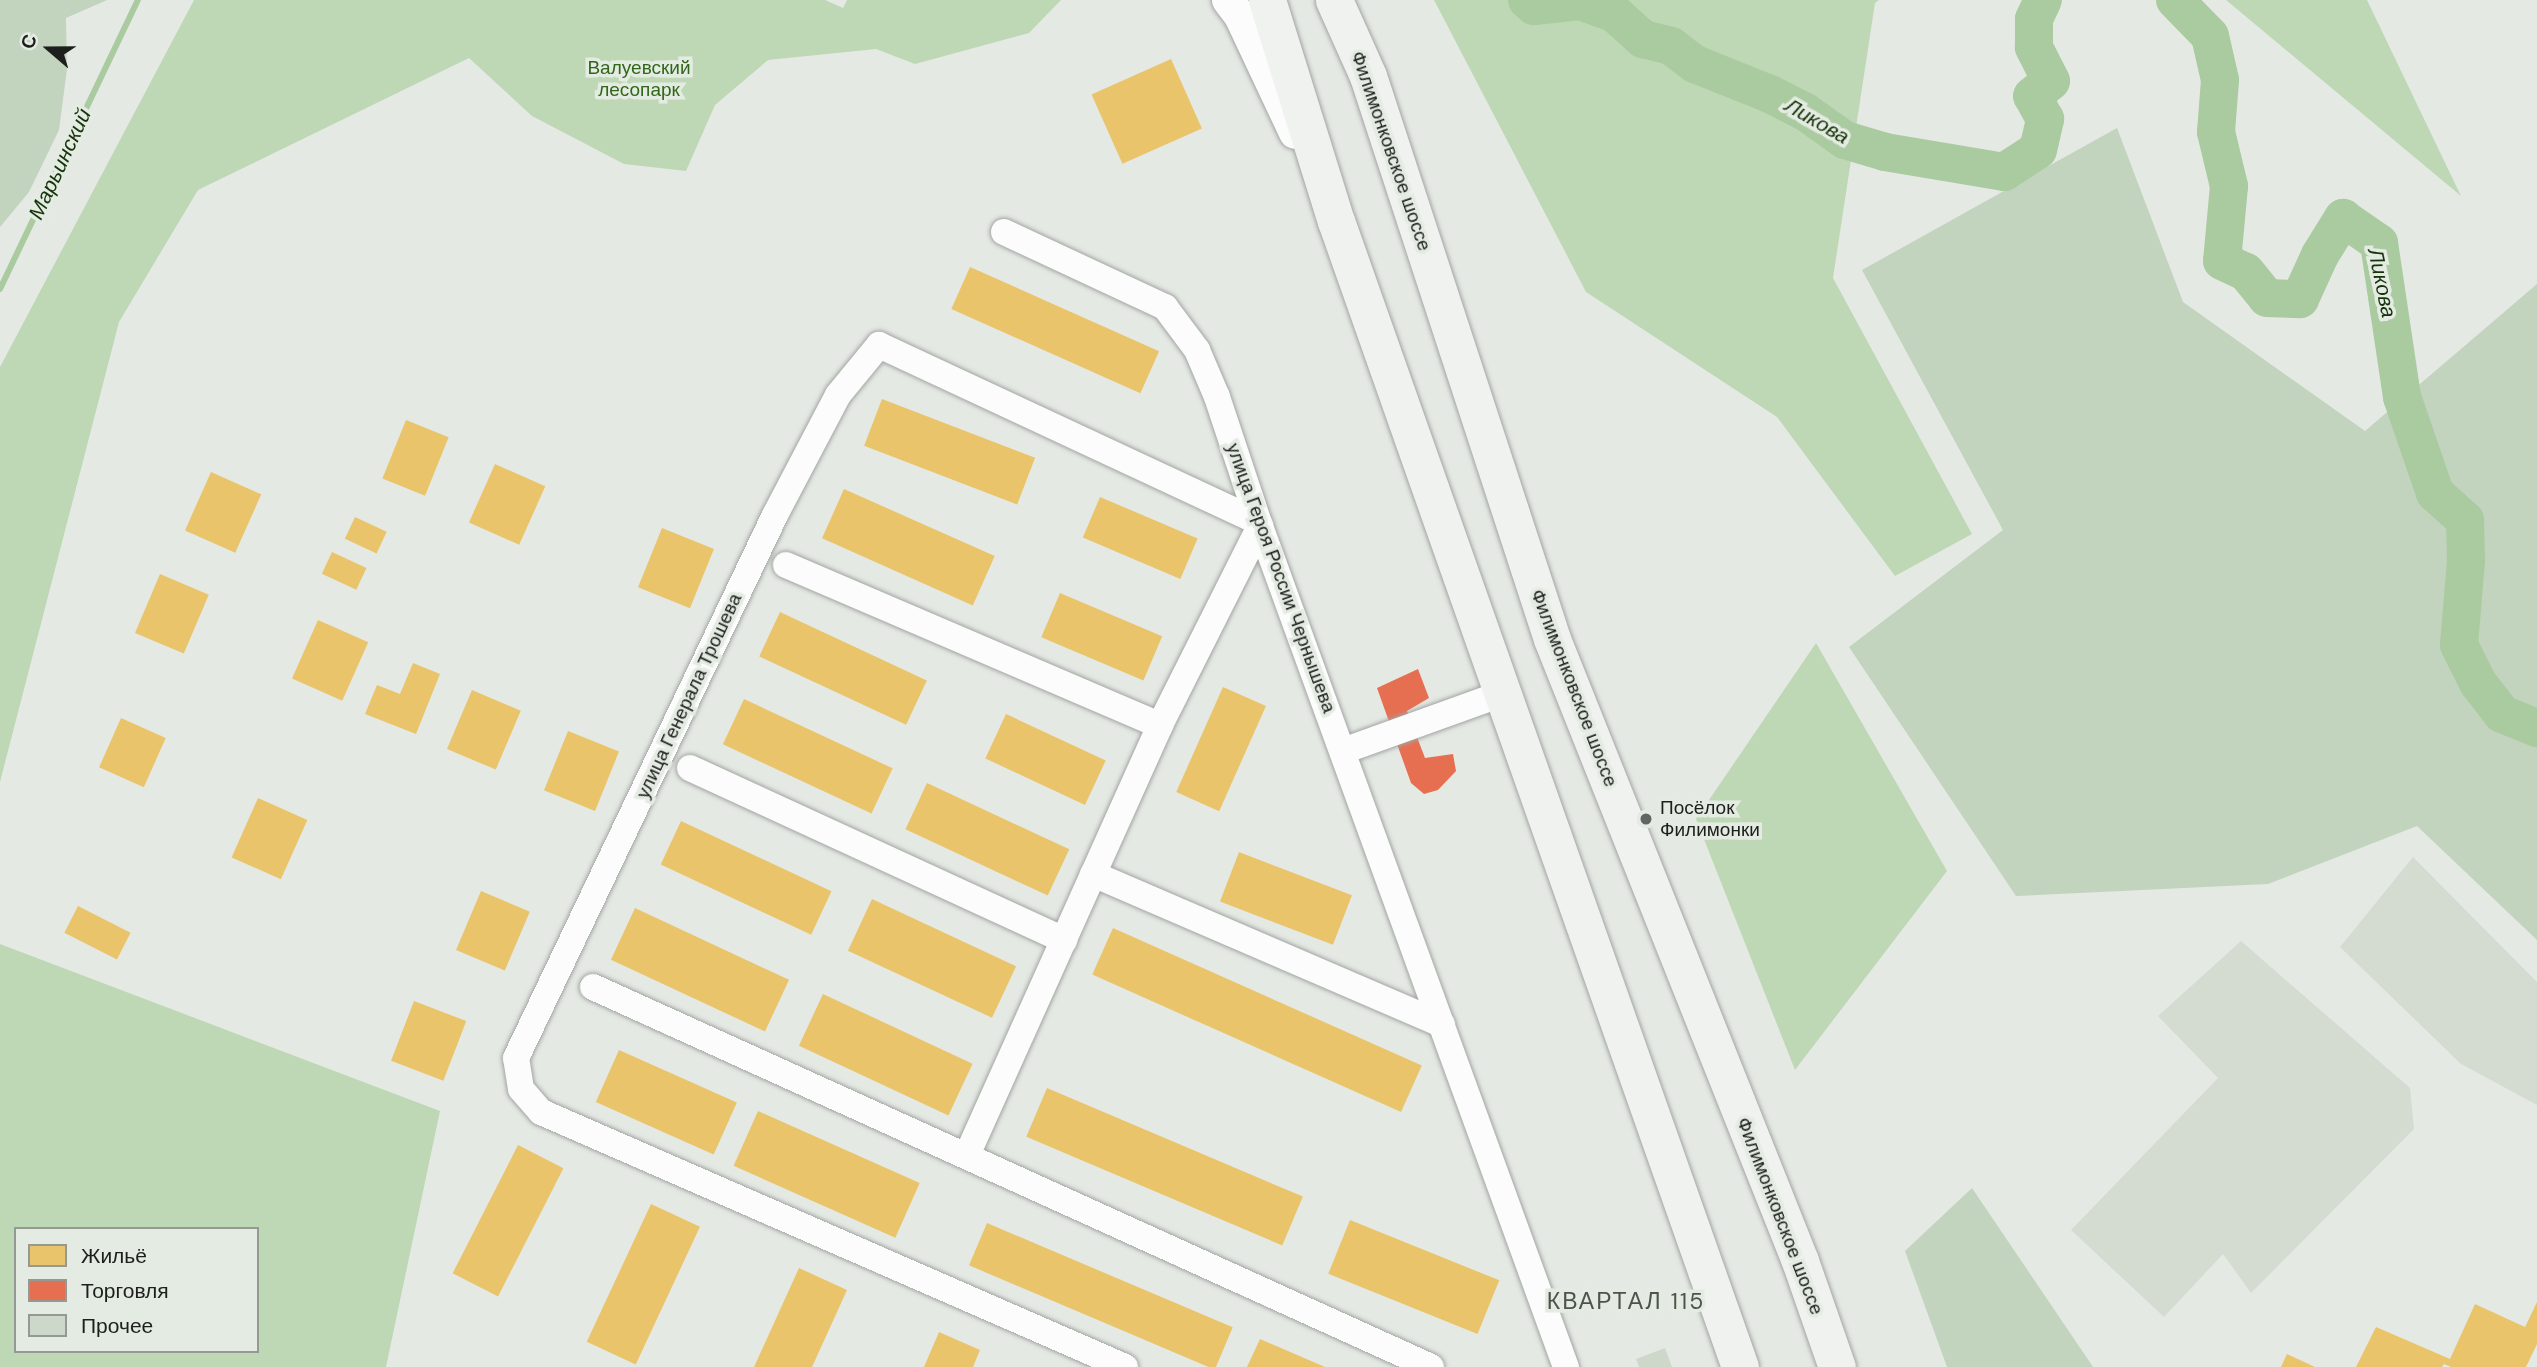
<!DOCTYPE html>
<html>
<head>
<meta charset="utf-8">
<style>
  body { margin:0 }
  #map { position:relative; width:2537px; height:1367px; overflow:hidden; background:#e5e9e4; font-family:"DM Sans",sans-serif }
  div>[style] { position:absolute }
  .built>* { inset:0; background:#d4dcd2 }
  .green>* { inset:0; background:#c2d3be }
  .forest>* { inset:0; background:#bed8b6 }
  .homes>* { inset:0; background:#e9c46a; transform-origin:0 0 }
  .shops>* { inset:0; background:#e76f51 }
  .stream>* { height:6px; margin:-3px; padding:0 3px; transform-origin:3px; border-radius:3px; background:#aacaa0 }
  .river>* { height:38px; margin:-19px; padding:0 19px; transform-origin:19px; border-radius:19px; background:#aacaa0 }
  .building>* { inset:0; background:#cdd8ca }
  .roads { filter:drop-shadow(0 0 2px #a2a5a2) drop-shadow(0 0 2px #a2a5a2) }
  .minor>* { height:26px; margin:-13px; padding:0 13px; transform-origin:13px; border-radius:13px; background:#fbfcfb }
  .tertiary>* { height:32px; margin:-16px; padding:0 16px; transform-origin:16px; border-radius:16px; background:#fbfcfb }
  .secondary>* { height:37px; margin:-18.5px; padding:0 18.5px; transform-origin:18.5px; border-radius:18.5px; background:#f0f2f0 }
  .dots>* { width:19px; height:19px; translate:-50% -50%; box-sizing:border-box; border:4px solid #e4ebe2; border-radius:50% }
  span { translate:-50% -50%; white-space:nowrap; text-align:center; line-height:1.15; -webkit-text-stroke:7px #e4ebe2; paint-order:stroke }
  .park-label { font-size:19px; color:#31671a }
  .street-label { font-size:19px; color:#1c1f1c }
  .poi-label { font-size:19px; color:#1c1f1c }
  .left { translate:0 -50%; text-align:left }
  .water-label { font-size:21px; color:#16330a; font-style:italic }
  .quarter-label { font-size:23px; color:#4e534c; letter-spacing:2px }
  .legend { position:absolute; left:14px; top:1227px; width:245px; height:126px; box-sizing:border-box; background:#e4ebe2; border:2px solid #949993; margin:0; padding:9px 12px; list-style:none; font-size:21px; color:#1c1f1c }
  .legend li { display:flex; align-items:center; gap:14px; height:35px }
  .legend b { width:35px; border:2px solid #949993 }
  .north { position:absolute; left:14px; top:14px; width:70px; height:70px; -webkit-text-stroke:5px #e4ebe2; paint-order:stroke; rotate:290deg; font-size:19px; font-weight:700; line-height:28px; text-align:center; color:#1c1f1c }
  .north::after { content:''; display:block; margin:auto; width:24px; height:32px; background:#1c1f1c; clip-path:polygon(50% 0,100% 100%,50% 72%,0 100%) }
</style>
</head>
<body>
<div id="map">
  <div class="built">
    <div style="clip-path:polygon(2413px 857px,2537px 982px,2537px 1105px,2461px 1064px,2340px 947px)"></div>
    <div style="clip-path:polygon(2241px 941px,2410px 1088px,2414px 1129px,2251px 1293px,2223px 1254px,2164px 1317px,2071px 1230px,2218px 1078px,2158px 1016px)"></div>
  </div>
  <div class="green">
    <div style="clip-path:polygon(0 0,107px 0,66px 18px,67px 69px,59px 130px,29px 192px,0 227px)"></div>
    <div style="clip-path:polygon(2117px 128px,2183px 302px,2365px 431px,2537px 284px,2537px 940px,2417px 826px,2268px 884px,2016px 896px,1849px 647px,2003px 530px,1862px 270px)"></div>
    <div style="clip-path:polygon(1972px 1188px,2091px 1364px,2093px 1367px,1947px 1367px,1905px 1251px)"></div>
  </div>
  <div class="forest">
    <div style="clip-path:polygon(194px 0,825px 0,843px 8px,847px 0,1061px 0,1029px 33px,915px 64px,876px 49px,768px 60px,715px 105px,686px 171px,624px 164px,532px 116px,469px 58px,198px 190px,119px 322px,0 782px,0 367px)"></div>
    <div style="clip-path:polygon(1434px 0,1879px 0,1875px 3px,1833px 278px,1972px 534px,1895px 576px,1777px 417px,1586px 292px)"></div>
    <div style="clip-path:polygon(2226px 0,2367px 0,2461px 196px)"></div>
    <div style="clip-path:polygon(1816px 643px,1947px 871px,1795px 1070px,1696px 819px)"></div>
    <div style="clip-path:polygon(evenodd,0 944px,440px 1111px,386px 1367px,0 1367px,0 944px,16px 1229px,257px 1229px,257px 1351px,16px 1351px,16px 1229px)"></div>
  </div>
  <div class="homes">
    <div style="left:1171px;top:59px;width:76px;height:87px;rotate:66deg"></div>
    <div style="left:970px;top:267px;width:207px;height:46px;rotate:24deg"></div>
    <div style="left:882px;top:399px;width:164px;height:50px;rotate:21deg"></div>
    <div style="left:406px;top:420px;width:46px;height:63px;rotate:22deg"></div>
    <div style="left:495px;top:464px;width:55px;height:64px;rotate:24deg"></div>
    <div style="left:211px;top:472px;width:55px;height:64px;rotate:24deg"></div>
    <div style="left:844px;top:489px;width:165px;height:54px;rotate:24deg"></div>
    <div style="left:1100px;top:497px;width:106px;height:44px;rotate:23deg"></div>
    <div style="left:355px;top:517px;width:35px;height:24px;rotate:25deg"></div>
    <div style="left:662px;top:528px;width:56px;height:64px;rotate:22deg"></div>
    <div style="left:332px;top:552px;width:38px;height:24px;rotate:25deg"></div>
    <div style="left:160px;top:574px;width:53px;height:64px;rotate:23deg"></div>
    <div style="left:1060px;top:593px;width:111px;height:48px;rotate:23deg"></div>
    <div style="left:780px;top:612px;width:162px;height:49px;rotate:25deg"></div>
    <div style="left:318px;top:620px;width:55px;height:64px;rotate:24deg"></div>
    <div style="clip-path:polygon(413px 663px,440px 674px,416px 734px,365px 714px,377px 685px,400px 694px)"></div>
    <div style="left:1223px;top:687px;width:47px;height:115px;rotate:24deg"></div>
    <div style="left:472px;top:690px;width:53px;height:64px;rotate:23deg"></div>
    <div style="left:744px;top:699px;width:164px;height:50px;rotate:25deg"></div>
    <div style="left:1006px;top:714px;width:110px;height:49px;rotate:25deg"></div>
    <div style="left:121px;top:718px;width:49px;height:54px;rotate:24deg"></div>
    <div style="left:568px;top:731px;width:55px;height:64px;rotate:22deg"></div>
    <div style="left:927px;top:783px;width:157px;height:51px;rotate:25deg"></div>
    <div style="left:258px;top:798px;width:54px;height:65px;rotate:24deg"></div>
    <div style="left:681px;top:821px;width:166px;height:48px;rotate:25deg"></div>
    <div style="left:1239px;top:852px;width:121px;height:53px;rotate:21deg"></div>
    <div style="left:481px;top:891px;width:53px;height:64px;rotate:23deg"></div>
    <div style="left:872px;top:899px;width:159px;height:57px;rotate:25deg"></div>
    <div style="left:78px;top:906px;width:59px;height:30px;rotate:27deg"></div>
    <div style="left:635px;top:908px;width:170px;height:57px;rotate:25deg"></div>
    <div style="left:1113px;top:928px;width:338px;height:51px;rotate:24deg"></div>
    <div style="left:823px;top:994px;width:165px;height:57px;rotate:25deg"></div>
    <div style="left:414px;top:1001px;width:56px;height:64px;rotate:21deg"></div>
    <div style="left:619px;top:1050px;width:129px;height:57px;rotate:24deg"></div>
    <div style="left:1047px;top:1088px;width:278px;height:53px;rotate:23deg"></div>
    <div style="left:758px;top:1111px;width:177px;height:60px;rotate:24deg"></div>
    <div style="left:518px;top:1145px;width:51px;height:144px;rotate:27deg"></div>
    <div style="left:651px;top:1204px;width:54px;height:152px;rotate:25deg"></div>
    <div style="left:1350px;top:1220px;width:161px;height:58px;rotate:22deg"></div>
    <div style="left:987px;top:1223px;width:267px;height:46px;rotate:23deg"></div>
    <div style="clip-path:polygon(799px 1268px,847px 1290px,812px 1367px,754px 1367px)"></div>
    <div style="clip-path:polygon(2537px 1302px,2537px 1344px,2526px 1367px,2451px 1367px,2444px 1364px,2442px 1367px,2356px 1367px,2376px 1327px,2450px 1359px,2475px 1304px,2525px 1327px)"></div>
    <div style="clip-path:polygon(939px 1332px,980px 1350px,973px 1367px,924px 1367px)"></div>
    <div style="clip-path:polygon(1260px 1339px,1325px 1367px,1247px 1367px)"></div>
    <div style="clip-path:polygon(2287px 1354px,2315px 1367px,2281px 1367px)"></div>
  </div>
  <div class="shops">
    <div style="clip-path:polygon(1418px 669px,1429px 698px,1407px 711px,1425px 758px,1453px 754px,1456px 771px,1438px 790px,1424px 794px,1411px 783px,1377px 688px)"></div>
  </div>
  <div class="stream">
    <div style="left:0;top:289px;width:320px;rotate:-64.5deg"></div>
  </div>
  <div class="river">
    <div style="left:1527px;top:0;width:9px;rotate:41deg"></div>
    <div style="left:1534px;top:6px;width:46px;rotate:-6.2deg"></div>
    <div style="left:1580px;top:1px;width:37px;rotate:20deg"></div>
    <div style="left:1615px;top:14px;width:38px;rotate:42deg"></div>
    <div style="left:1643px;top:39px;width:29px;rotate:14deg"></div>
    <div style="left:1671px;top:46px;width:30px;rotate:37deg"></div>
    <div style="left:1695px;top:64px;width:81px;rotate:21.8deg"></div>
    <div style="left:1770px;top:94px;width:38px;rotate:27deg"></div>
    <div style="left:1804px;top:111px;width:50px;rotate:35.3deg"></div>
    <div style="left:1845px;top:140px;width:42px;rotate:16.7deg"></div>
    <div style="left:1885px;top:152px;width:121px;rotate:9.5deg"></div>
    <div style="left:2004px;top:172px;width:40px;rotate:-32.9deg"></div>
    <div style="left:2038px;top:150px;width:32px;rotate:-77deg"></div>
    <div style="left:2045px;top:119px;width:26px;rotate:-119deg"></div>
    <div style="left:2032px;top:96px;width:24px;rotate:-38deg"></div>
    <div style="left:2051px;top:81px;width:38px;rotate:-117deg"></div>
    <div style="left:2034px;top:47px;width:28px;rotate:-90deg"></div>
    <div style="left:2034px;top:19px;width:21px;rotate:-65deg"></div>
    <div style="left:2175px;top:0;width:50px;rotate:45.8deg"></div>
    <div style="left:2210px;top:36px;width:45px;rotate:77.2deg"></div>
    <div style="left:2220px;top:80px;width:52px;rotate:94.4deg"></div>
    <div style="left:2216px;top:132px;width:56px;rotate:76.5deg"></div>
    <div style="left:2229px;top:186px;width:75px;rotate:95.3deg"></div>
    <div style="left:2222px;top:261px;width:26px;rotate:25deg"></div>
    <div style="left:2246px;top:272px;width:33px;rotate:51deg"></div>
    <div style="left:2267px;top:298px;width:33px;rotate:2deg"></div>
    <div style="left:2300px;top:299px;width:48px;rotate:-65.6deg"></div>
    <div style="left:2320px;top:255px;width:44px;rotate:-58.1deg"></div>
    <div style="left:2343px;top:218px;width:44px;rotate:34.8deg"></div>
    <div style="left:2379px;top:243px;width:156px;rotate:81.5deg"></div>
    <div style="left:2402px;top:397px;width:102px;rotate:71deg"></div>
    <div style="left:2435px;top:493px;width:40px;rotate:42deg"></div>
    <div style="left:2465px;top:520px;width:41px;rotate:88.6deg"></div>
    <div style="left:2466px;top:561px;width:84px;rotate:94.8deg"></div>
    <div style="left:2459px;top:645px;width:42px;rotate:63.4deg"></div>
    <div style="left:2478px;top:683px;width:39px;rotate:52deg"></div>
    <div style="left:2502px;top:714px;width:38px;rotate:22deg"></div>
  </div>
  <div class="building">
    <div style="clip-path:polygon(1665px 1348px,1672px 1367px,1639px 1367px,1636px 1359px)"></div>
  </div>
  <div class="roads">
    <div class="minor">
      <div style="left:1004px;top:232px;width:178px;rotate:25deg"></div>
      <div style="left:1165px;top:307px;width:54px;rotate:53.3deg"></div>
      <div style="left:1197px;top:350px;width:51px;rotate:66.9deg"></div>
      <div style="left:1217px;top:397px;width:136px;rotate:71.6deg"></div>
      <div style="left:1260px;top:526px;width:895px;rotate:70.01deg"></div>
      <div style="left:786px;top:565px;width:407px;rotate:23.2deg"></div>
      <div style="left:1343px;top:751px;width:168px;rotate:-19.8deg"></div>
      <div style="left:690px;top:768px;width:412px;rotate:24.7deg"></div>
      <div style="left:1093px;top:874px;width:380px;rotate:23.3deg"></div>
      <div style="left:593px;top:987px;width:920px;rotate:24.39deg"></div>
      <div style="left:967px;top:1155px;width:471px;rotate:-65.8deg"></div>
      <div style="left:1160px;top:725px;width:223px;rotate:-63.3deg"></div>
      <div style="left:1125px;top:1367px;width:637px;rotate:-156.41deg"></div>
      <div style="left:541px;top:1112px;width:30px;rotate:-131deg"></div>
      <div style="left:521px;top:1089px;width:31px;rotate:-99deg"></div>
      <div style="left:516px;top:1058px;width:602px;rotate:-64.5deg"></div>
      <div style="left:775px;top:515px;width:136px;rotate:-62.3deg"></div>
      <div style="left:838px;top:395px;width:65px;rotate:-50.6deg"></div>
      <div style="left:879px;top:345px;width:419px;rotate:25deg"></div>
    </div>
    <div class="tertiary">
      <div style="left:1228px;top:0;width:20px;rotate:53deg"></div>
      <div style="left:1240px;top:16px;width:129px;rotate:64.8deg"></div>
    </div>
    <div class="secondary">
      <div style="left:1267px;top:0;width:232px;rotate:72.7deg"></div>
      <div style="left:1336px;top:221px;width:1215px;rotate:70.58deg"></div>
      <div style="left:1334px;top:0;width:83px;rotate:65.9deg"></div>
      <div style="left:1368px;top:76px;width:592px;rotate:71.9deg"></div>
      <div style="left:1552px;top:639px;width:670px;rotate:68.26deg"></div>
      <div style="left:1800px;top:1261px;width:112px;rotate:70.8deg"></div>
    </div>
  </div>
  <div class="dots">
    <div style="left:1646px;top:819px;background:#626662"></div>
  </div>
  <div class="park-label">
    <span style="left:639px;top:79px">Валуевский<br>лесопарк</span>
  </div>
  <div class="street-label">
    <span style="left:1391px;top:151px;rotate:71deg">Филимонковское шоссе</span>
    <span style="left:1281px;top:578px;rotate:70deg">улица Героя России Чернышева</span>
    <span style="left:1574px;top:688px;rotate:69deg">Филимонковское шоссе</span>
    <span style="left:689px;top:696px;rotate:-65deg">улица Генерала Трошева</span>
    <span style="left:1780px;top:1216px;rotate:69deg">Филимонковское шоссе</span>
  </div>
  <div class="poi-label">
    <span class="left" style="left:1660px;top:819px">Посёлок<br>Филимонки</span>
  </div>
  <div class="water-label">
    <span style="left:1817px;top:121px;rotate:30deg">Ликова</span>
    <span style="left:60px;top:164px;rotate:-65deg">Марьинский</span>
    <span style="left:2382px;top:283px;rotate:78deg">Ликова</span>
  </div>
  <div class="quarter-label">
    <span style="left:1626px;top:1301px">КВАРТАЛ 115</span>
  </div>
  <ul class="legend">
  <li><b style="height:19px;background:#e9c46a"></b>Жильё</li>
  <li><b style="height:19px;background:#e76f51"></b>Торговля</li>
  <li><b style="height:19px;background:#cdd8ca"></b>Прочее</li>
  </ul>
  <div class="north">С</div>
</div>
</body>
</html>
